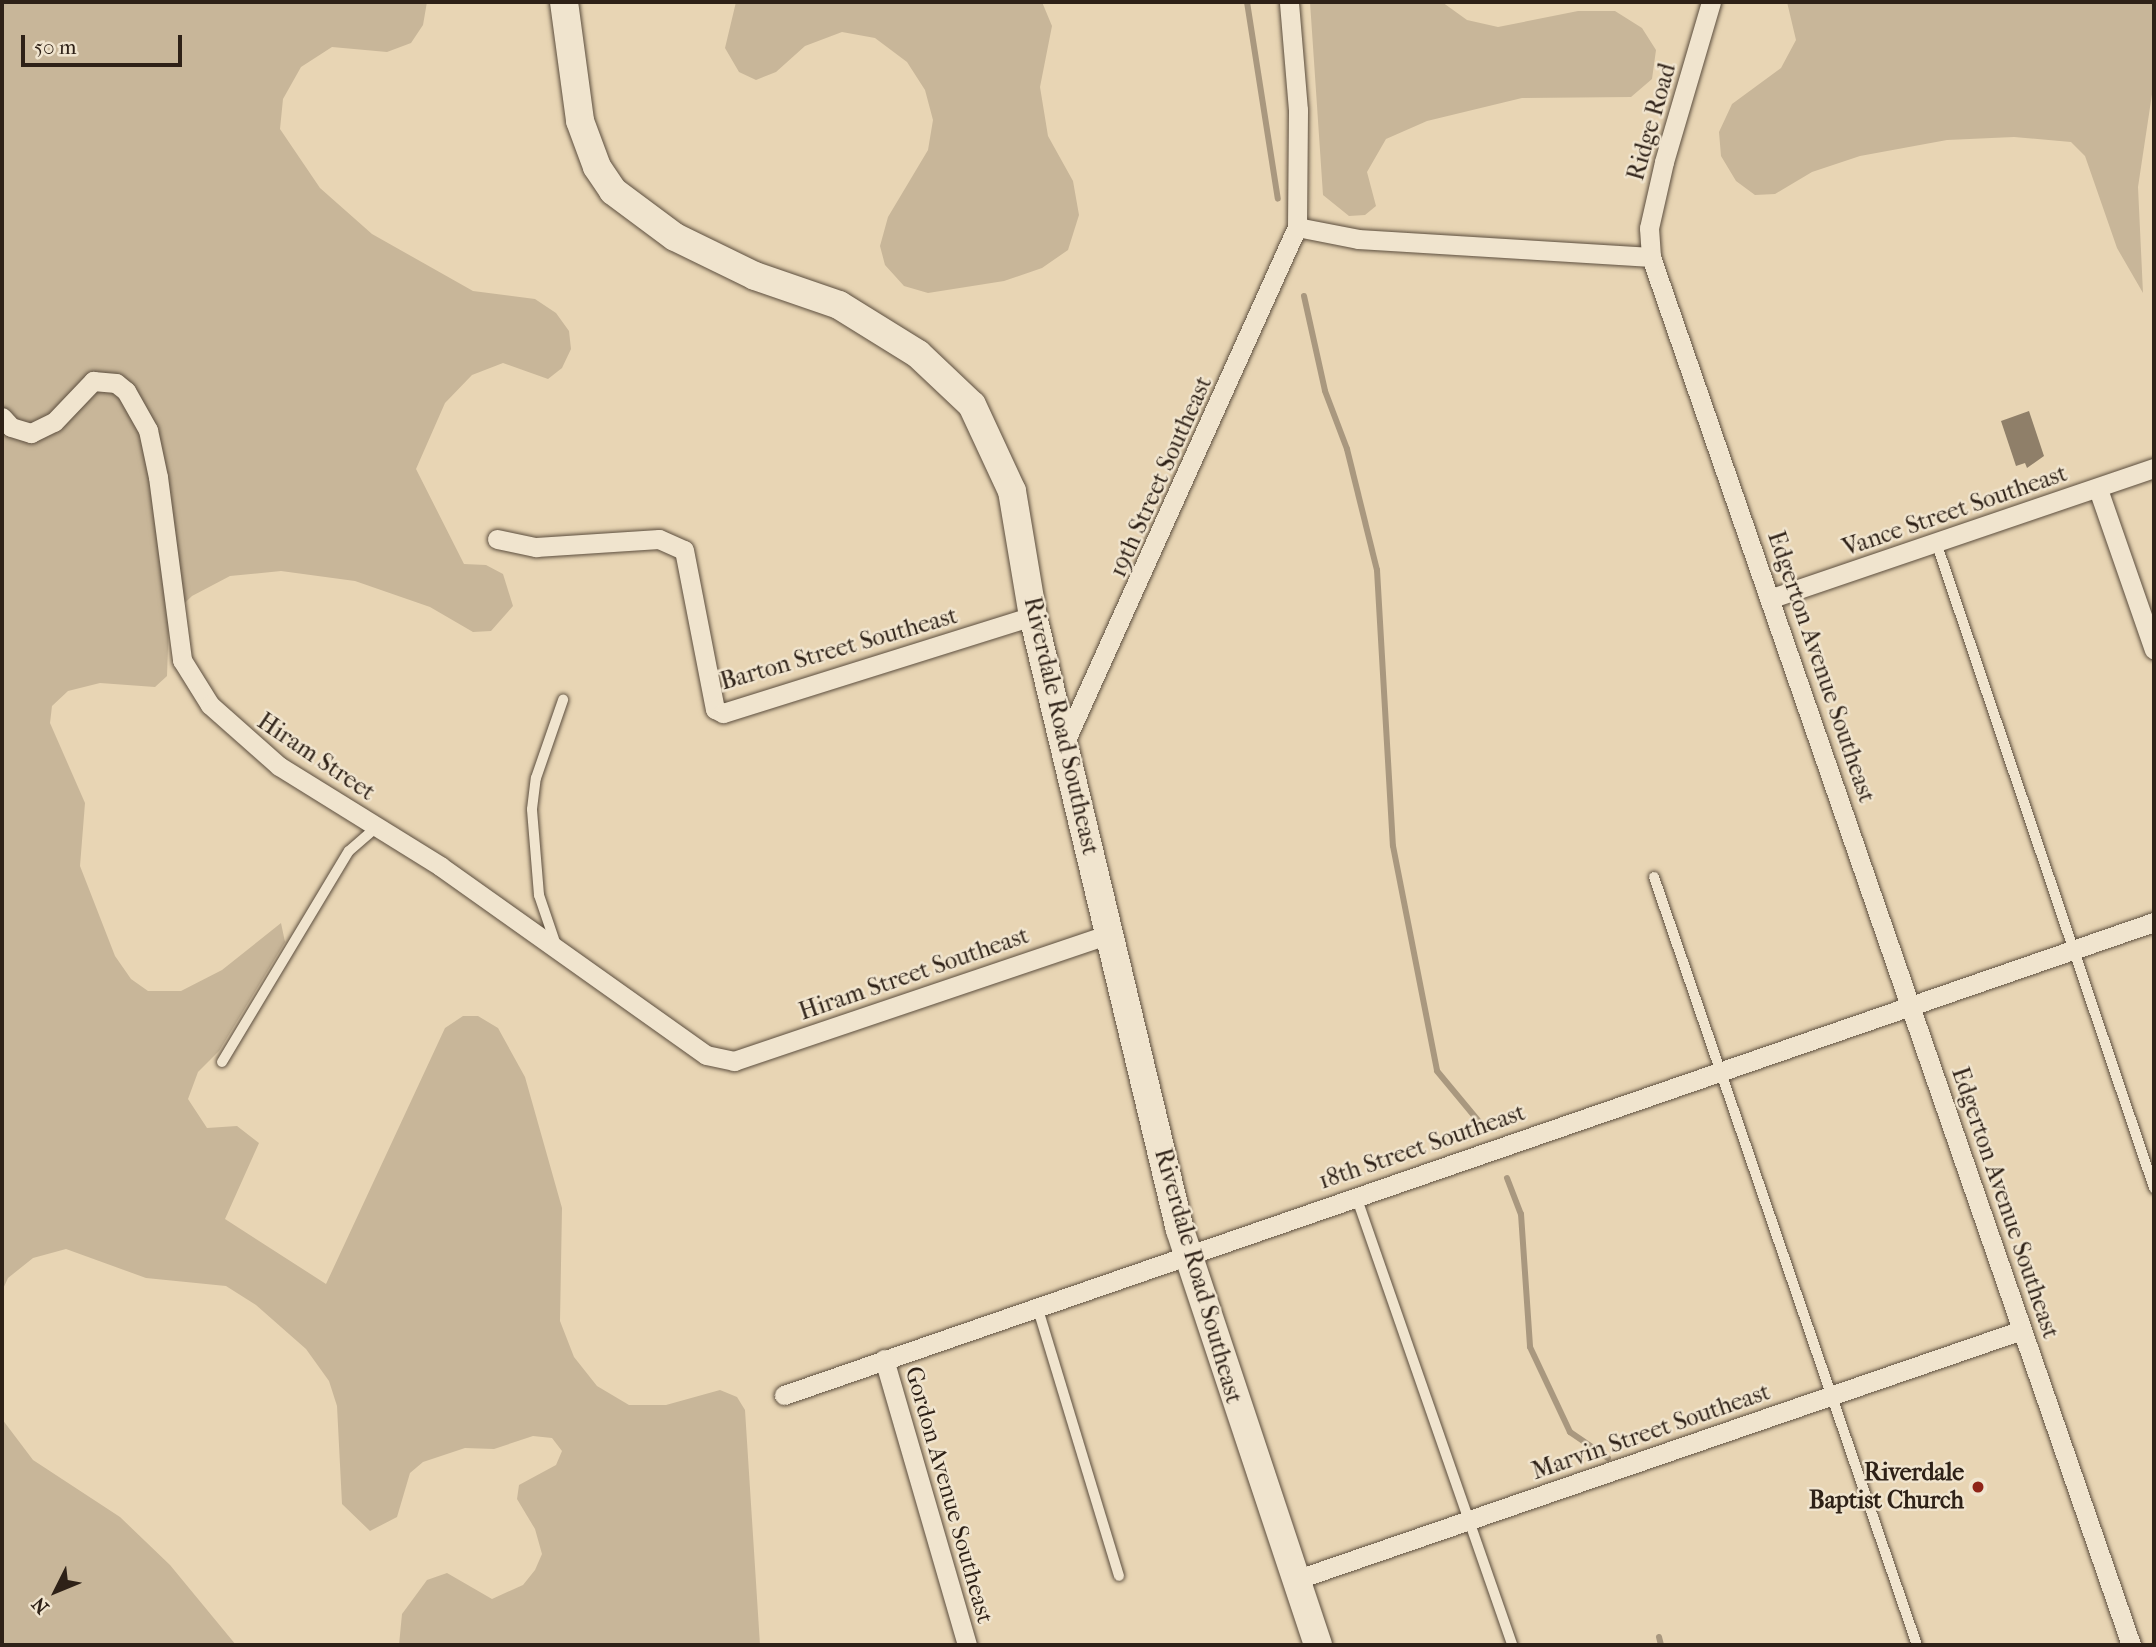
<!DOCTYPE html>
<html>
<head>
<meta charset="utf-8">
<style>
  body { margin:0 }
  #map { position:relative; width:2156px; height:1647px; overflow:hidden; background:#e8d5b4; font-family:"IM FELL French Canon",serif }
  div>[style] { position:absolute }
  .green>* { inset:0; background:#c8b699 }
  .stream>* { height:6px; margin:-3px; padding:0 3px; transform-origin:3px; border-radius:3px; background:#a9987f }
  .building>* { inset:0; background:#8f7f69 }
  .roads { filter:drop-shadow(0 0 2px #5c4e3e) drop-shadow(0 0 2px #5c4e3e) }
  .lane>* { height:10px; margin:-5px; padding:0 5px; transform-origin:5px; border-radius:5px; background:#f0e4ce }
  .street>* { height:19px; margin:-9.5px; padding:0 9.5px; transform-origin:9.5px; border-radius:9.5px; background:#f0e4ce }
  .secondary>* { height:28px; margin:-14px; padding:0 14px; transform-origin:14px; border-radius:14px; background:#f0e4ce }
  .dots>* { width:19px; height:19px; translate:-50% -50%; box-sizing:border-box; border:4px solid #f0e4ce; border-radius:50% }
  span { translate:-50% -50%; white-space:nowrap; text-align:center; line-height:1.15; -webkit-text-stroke:5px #f0e4ce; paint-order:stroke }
  .street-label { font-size:24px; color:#2e2117 }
  .poi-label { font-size:24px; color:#2e2117; font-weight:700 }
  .right { translate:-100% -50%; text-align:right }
  .frame { position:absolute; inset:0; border:4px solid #2e2117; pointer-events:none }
  .north { position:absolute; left:21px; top:1556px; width:70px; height:70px; -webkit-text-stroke:5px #f0e4ce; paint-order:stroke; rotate:227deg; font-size:19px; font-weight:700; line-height:28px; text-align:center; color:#2e2117 }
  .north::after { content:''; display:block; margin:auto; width:24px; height:32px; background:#2e2117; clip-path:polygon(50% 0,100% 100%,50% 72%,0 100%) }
  .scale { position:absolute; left:21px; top:35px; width:161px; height:32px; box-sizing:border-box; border:4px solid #2e2117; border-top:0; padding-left:9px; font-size:21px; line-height:24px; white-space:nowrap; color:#2e2117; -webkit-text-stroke:5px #f0e4ce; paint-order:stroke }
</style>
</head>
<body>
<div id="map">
  <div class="green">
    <div style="clip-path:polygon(2px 2px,427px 2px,423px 25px,411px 43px,387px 52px,332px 47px,301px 67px,283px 99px,280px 129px,320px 188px,372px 234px,473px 291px,535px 299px,556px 313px,569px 331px,571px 349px,562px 368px,548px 379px,503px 363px,472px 375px,445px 403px,416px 469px,464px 564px,486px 565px,503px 574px,513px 606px,491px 631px,473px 632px,430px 607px,355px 581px,281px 571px,230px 576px,192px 596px,169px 618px,167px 676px,155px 687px,100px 683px,68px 691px,52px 706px,50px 723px,85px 803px,80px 866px,115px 956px,131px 979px,148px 991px,181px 991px,222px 970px,281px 923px,285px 942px,219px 1051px,198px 1072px,188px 1099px,207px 1128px,237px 1126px,259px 1143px,225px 1219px,326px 1284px,445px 1028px,463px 1016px,478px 1016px,498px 1028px,525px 1077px,562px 1208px,560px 1321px,574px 1357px,597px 1386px,629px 1405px,666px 1405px,720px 1390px,737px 1397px,745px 1410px,760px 1645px,399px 1645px,402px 1614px,427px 1580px,447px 1573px,492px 1599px,523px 1585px,535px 1570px,542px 1554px,535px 1529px,517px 1499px,519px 1485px,556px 1465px,562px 1451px,552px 1438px,533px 1436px,494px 1449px,465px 1448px,423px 1462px,410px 1473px,397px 1517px,370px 1531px,342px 1504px,337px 1406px,329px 1381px,306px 1349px,256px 1305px,226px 1286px,146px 1278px,66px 1249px,33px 1258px,8px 1278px,2px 1291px)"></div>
    <div style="clip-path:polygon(736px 2px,1042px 2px,1052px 26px,1040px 87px,1048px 136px,1073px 181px,1079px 215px,1068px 250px,1042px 268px,1004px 281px,928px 293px,904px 286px,885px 265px,880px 246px,888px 217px,928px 150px,933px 120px,925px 90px,907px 62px,875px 38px,842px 32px,805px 46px,776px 72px,756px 80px,739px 72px,725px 48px)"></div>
    <div style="clip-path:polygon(1310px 2px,1442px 2px,1467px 20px,1498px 27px,1578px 11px,1615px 11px,1642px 28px,1656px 50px,1652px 79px,1631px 97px,1522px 98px,1427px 121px,1386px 139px,1367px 172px,1376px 206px,1365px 215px,1349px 216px,1323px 195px)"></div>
    <div style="clip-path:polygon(1787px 2px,2154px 2px,2154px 81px,2138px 187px,2143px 293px,2117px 248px,2085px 156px,2071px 142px,2014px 137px,1947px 140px,1860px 156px,1812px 172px,1775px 194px,1755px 195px,1736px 181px,1721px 156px,1719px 132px,1732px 104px,1781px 68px,1796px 40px)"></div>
    <div style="clip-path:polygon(2px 1419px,33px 1460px,120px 1517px,170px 1565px,236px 1645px,2px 1645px)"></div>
  </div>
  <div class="stream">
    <div style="left:1247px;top:2px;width:199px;rotate:81.1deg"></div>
    <div style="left:1304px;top:296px;width:97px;rotate:77.5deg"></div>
    <div style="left:1325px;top:391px;width:62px;rotate:69.2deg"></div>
    <div style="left:1347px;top:449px;width:125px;rotate:76.1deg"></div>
    <div style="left:1377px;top:570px;width:276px;rotate:86.7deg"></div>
    <div style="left:1393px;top:846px;width:229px;rotate:78.9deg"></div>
    <div style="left:1437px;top:1071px;width:77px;rotate:50.3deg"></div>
    <div style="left:1507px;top:1178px;width:39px;rotate:69deg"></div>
    <div style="left:1521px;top:1214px;width:133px;rotate:86.1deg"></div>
    <div style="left:1530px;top:1347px;width:94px;rotate:64.8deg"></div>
    <div style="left:1570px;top:1432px;width:46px;rotate:34.4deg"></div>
    <div style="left:1659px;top:1637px;width:8px;rotate:76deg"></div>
  </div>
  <div class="building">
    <div style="clip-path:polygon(2029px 411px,2044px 456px,2027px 468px,2025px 463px,2016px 466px,2001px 421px)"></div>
  </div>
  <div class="roads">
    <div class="lane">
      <div style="left:1936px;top:542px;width:682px;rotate:71.35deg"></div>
      <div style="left:1654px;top:877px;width:812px;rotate:71.1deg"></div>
      <div style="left:556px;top:945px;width:53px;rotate:-108.8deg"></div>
      <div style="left:539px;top:895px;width:86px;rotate:-94.7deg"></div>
      <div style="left:532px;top:809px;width:31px;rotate:-83deg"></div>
      <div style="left:536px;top:778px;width:83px;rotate:-70.9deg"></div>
      <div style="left:222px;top:1062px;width:246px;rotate:-59deg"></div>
      <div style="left:349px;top:851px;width:37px;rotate:-41deg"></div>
      <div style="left:1356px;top:1196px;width:475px;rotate:70.8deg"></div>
      <div style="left:1037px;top:1306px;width:282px;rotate:73.1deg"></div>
    </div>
    <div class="street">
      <div style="left:1711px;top:2px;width:167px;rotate:106.4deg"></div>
      <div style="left:1664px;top:162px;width:68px;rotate:102.8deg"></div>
      <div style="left:1649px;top:228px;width:29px;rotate:86deg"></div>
      <div style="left:1651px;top:257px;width:1469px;rotate:70.92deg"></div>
      <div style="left:1297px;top:227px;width:62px;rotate:11.1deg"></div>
      <div style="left:1358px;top:239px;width:294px;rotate:3.5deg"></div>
      <div style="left:2px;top:417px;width:13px;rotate:48deg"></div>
      <div style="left:11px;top:427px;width:21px;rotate:17deg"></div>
      <div style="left:31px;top:433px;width:25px;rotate:-26deg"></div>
      <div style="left:54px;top:422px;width:57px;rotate:-46.4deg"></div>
      <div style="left:93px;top:381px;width:23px;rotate:5deg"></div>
      <div style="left:116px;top:383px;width:13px;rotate:39deg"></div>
      <div style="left:126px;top:391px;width:45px;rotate:60.6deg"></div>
      <div style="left:148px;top:430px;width:48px;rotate:78deg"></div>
      <div style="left:158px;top:477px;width:185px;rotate:82.5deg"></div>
      <div style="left:182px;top:660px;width:53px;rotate:58.1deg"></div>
      <div style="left:210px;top:705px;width:92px;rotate:41.5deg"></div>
      <div style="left:279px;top:766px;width:190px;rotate:31.8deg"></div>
      <div style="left:440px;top:866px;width:326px;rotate:35.4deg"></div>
      <div style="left:706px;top:1055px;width:29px;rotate:12deg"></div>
      <div style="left:734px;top:1061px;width:397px;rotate:-18.7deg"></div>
      <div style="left:2098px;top:489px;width:170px;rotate:70.8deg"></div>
      <div style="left:497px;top:539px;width:40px;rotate:12deg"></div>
      <div style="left:536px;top:547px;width:123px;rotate:-3.7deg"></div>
      <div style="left:659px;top:539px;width:27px;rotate:24deg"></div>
      <div style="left:684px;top:550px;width:162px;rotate:79deg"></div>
      <div style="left:715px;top:709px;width:9px;rotate:27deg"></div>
      <div style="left:723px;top:713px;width:325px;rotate:-17.4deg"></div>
      <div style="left:1772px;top:598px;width:404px;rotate:-18.8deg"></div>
      <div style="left:1064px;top:744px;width:567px;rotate:-65.74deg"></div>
      <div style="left:1297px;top:227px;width:117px;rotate:-89.5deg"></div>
      <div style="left:1298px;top:110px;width:108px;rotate:-94.8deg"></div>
      <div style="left:884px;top:1359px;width:298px;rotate:73.8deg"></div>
      <div style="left:784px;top:1395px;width:1449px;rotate:-19.05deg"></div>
      <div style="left:1295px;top:1580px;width:769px;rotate:-18.98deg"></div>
    </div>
    <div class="secondary">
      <div style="left:564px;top:2px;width:120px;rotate:82.3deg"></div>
      <div style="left:580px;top:121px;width:49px;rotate:69.7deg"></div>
      <div style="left:597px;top:167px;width:29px;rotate:56deg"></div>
      <div style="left:613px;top:191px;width:77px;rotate:36.6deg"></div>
      <div style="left:675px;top:237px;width:89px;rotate:26deg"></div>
      <div style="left:755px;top:276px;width:89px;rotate:19deg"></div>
      <div style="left:839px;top:305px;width:93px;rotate:31.8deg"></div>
      <div style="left:918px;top:354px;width:74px;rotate:43.4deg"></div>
      <div style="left:972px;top:405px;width:95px;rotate:65.1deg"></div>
      <div style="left:1012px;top:491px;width:127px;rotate:80.5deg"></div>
      <div style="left:1033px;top:616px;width:631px;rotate:76.54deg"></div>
      <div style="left:1180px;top:1230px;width:437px;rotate:71.6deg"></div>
    </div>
  </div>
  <div class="dots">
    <div style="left:1978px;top:1487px;background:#8f2418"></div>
  </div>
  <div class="street-label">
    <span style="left:1652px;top:122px;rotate:-74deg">Ridge Road</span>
    <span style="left:1161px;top:477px;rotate:-66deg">19th Street Southeast</span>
    <span style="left:1955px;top:511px;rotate:-19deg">Vance Street Southeast</span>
    <span style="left:839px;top:649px;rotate:-16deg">Barton Street Southeast</span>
    <span style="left:1821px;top:667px;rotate:71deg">Edgerton Avenue Southeast</span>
    <span style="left:1061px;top:726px;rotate:77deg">Riverdale Road Southeast</span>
    <span style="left:316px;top:757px;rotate:34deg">Hiram Street</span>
    <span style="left:914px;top:974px;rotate:-19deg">Hiram Street Southeast</span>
    <span style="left:1422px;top:1147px;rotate:-19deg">18th Street Southeast</span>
    <span style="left:2005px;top:1203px;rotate:71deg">Edgerton Avenue Southeast</span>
    <span style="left:1198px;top:1276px;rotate:74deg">Riverdale Road Southeast</span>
    <span style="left:1651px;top:1432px;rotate:-19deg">Marvin Street Southeast</span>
    <span style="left:949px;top:1495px;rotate:74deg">Gordon Avenue Southeast</span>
  </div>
  <div class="poi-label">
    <span class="right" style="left:1964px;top:1487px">Riverdale<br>Baptist Church</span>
  </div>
  <div class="frame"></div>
  <div class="north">N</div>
  <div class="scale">50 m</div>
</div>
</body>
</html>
